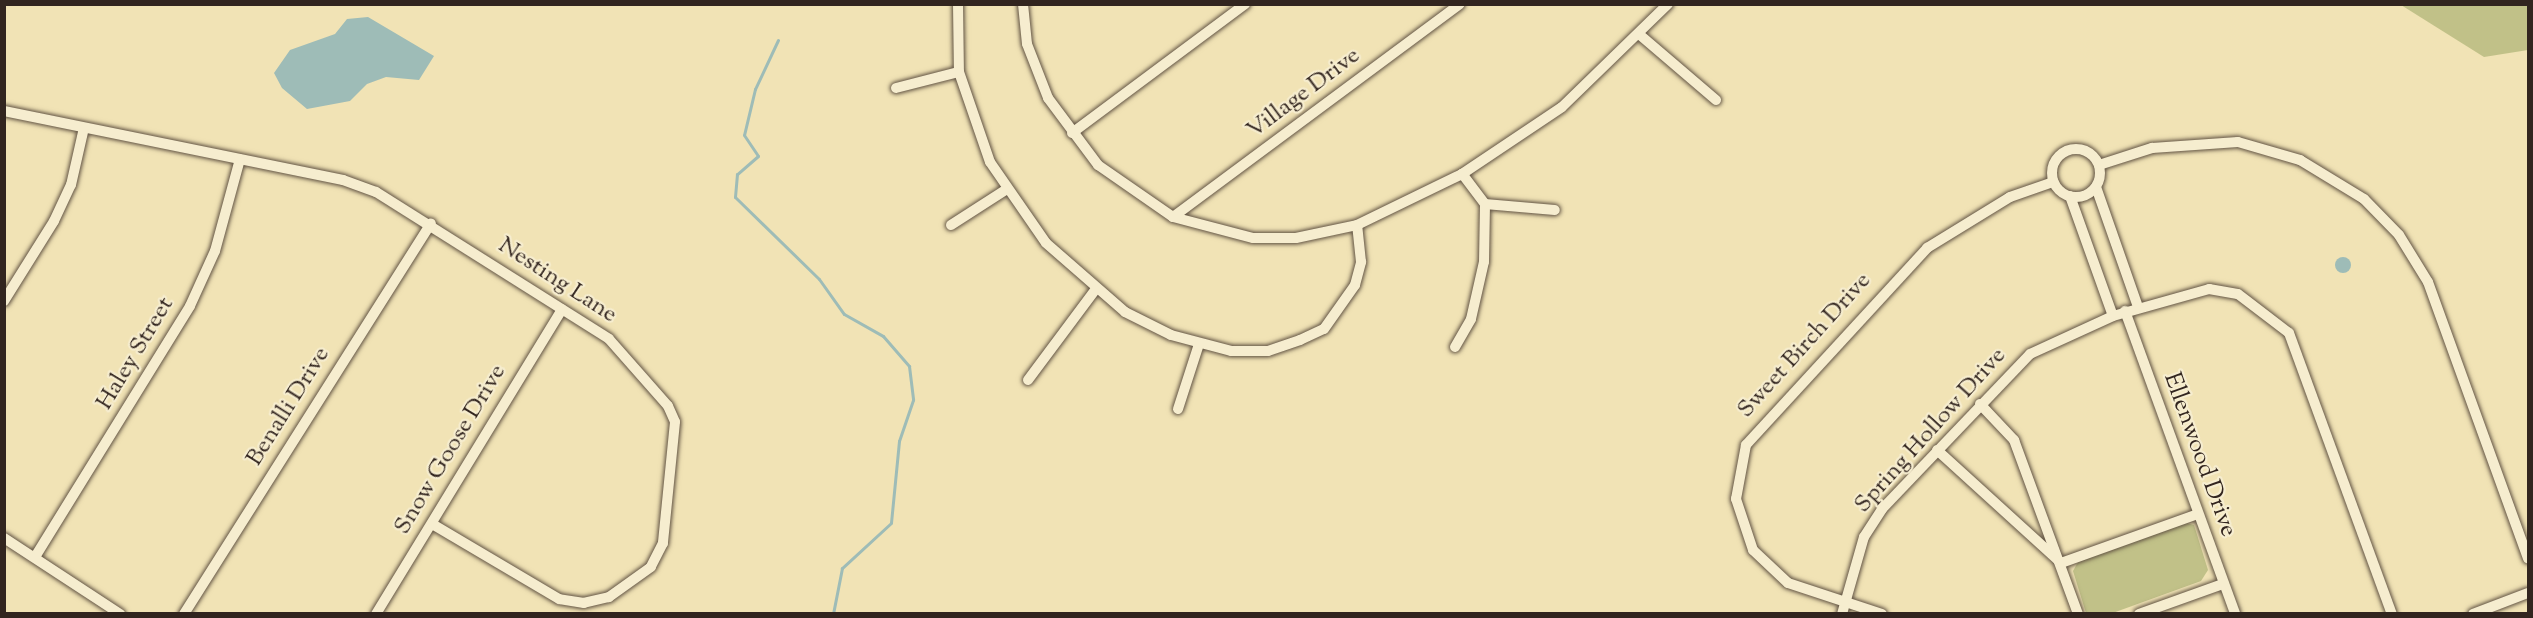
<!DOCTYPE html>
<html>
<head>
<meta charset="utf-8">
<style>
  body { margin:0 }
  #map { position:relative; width:2533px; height:618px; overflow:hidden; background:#f1e3b5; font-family:"Sorts Mill Goudy",serif }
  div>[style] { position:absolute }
  .green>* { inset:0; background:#c1c188 }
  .water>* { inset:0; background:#9ebcb7 }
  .round { border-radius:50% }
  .stream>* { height:3px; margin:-1.5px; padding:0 1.5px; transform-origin:1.5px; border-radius:1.5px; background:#9ebcb7 }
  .roads { filter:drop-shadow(0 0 2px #625444) drop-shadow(0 0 2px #625444) }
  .minor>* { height:10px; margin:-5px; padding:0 5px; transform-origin:5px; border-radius:5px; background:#f6edcf }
  .minor>.ring { margin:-5px; padding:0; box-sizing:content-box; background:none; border:10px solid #f6edcf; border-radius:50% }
  span { translate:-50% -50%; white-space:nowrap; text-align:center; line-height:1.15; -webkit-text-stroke:4.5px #f6edcf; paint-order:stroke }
  .street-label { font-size:24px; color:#32251f }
  .frame { position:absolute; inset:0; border:6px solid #32251f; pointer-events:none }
</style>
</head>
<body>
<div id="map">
  <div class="green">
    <div style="clip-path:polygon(2401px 5px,2528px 5px,2528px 50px,2484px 57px)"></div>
    <div style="clip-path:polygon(2183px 522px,2194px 525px,2208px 570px,2201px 581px,2110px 614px,2086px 613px,2073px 571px,2078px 562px)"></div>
  </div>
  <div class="water">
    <div style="clip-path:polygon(368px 17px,434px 56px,419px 80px,386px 77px,367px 84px,350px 101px,307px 109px,282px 88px,274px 73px,290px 50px,335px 34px,347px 19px)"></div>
    <div class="round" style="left:2335px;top:257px;width:16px;height:16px"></div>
  </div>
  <div class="stream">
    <div style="left:778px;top:40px;width:54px;rotate:115.1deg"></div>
    <div style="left:755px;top:89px;width:47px;rotate:103.4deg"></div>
    <div style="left:744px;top:135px;width:25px;rotate:56deg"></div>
    <div style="left:758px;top:156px;width:28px;rotate:139deg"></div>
    <div style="left:737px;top:174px;width:23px;rotate:95deg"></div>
    <div style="left:735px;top:197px;width:117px;rotate:44.3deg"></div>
    <div style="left:819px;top:279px;width:43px;rotate:54.5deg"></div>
    <div style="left:844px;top:314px;width:45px;rotate:29.4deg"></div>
    <div style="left:883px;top:336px;width:40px;rotate:49deg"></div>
    <div style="left:909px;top:366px;width:34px;rotate:83deg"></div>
    <div style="left:913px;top:400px;width:43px;rotate:108.9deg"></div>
    <div style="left:899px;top:441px;width:82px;rotate:95.6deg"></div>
    <div style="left:891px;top:523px;width:67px;rotate:137.4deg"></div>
    <div style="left:842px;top:568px;width:47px;rotate:101.1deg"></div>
  </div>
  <div class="roads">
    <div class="minor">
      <div style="left:958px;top:4px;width:68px;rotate:89.2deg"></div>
      <div style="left:959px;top:72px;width:95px;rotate:71deg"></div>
      <div style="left:990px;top:162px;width:98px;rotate:55.3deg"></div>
      <div style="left:1046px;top:243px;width:105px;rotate:41.1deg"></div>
      <div style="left:1125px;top:312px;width:51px;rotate:26.6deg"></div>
      <div style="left:1171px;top:335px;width:62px;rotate:14.9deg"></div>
      <div style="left:1231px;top:351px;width:37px"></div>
      <div style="left:1268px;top:351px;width:34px;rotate:-19deg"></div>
      <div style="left:1300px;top:340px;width:26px;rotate:-25deg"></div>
      <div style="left:1324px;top:329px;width:54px;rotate:-54.8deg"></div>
      <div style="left:1355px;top:285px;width:24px;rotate:-75deg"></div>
      <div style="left:1361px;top:262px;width:37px;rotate:-96deg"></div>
      <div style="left:1023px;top:4px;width:40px;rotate:84.3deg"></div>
      <div style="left:1027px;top:44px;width:58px;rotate:68.7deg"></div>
      <div style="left:1048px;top:98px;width:84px;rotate:53.3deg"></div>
      <div style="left:1098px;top:165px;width:91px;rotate:34.7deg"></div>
      <div style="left:1173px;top:217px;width:83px;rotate:14.7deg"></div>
      <div style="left:1253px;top:238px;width:43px"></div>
      <div style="left:1296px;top:238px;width:62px;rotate:-12deg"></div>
      <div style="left:1357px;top:225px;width:117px;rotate:-25.9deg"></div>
      <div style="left:1462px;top:174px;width:120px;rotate:-33.8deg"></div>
      <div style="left:1562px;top:107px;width:148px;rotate:-44.2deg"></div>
      <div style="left:1640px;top:35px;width:100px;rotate:40.5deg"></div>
      <div style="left:896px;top:88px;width:65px;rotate:-14.3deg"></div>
      <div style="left:4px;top:111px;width:346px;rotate:11.5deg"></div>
      <div style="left:343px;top:180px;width:35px;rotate:20deg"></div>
      <div style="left:376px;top:192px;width:275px;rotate:32.2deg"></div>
      <div style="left:609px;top:339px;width:89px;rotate:48.6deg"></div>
      <div style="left:668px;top:406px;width:17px;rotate:66deg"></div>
      <div style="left:675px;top:422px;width:122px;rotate:95.7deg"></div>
      <div style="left:663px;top:543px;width:27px;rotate:117deg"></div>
      <div style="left:651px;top:567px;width:52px;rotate:144.5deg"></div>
      <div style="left:609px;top:597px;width:26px;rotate:167deg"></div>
      <div style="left:584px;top:603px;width:25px;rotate:-171deg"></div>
      <div style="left:559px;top:599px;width:147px;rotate:-149.4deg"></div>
      <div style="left:1072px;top:133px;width:216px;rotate:-36.7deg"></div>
      <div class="ring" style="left:2052px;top:149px;width:38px;height:38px"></div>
      <div style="left:2099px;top:165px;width:56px;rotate:-17.8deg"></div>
      <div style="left:2152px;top:148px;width:86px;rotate:-4deg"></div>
      <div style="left:2238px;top:142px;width:65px;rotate:16.2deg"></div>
      <div style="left:2300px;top:160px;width:75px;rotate:31.4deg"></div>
      <div style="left:2364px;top:199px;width:50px;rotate:45.8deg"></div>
      <div style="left:2399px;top:235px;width:55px;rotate:58.3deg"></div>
      <div style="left:2428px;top:282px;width:294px;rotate:70.1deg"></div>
      <div style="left:2096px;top:187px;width:127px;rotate:70.7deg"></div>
      <div style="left:2070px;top:196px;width:127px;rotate:70.3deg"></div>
      <div style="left:1485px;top:204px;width:70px;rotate:4.9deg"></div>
      <div style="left:1173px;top:217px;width:357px;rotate:-36.6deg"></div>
      <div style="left:951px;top:225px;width:67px;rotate:-32.7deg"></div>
      <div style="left:4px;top:301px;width:94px;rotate:-58deg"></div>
      <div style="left:54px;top:221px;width:40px;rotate:-65deg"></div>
      <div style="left:71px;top:185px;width:58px;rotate:-77.2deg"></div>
      <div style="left:2125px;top:311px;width:322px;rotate:70deg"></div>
      <div style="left:1455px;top:347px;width:32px;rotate:-60deg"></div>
      <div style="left:1471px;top:319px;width:58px;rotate:-77.2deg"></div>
      <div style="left:1484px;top:262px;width:58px;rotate:-89deg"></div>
      <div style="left:1485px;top:204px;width:38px;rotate:-127deg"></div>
      <div style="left:1028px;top:380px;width:112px;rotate:-53.3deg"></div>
      <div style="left:1980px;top:404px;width:50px;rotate:46.6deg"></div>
      <div style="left:2014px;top:440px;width:185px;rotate:69.8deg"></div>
      <div style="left:1178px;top:409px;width:68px;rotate:-72.1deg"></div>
      <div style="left:1937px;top:450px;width:165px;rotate:42.3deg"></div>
      <div style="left:4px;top:538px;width:139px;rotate:33.2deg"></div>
      <div style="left:35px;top:557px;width:295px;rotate:-58.3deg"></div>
      <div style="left:190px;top:306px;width:60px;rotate:-65.6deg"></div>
      <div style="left:215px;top:251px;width:95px;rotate:-74.8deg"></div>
      <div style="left:2061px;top:563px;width:145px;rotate:-19.7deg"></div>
      <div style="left:184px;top:614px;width:462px;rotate:-57.7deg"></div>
      <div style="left:376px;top:614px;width:357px;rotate:-58.6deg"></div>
      <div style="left:1842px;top:614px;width:80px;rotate:-74.1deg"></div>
      <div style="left:1864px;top:537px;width:33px;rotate:-57deg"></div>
      <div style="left:1882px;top:509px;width:214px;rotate:-46.3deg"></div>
      <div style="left:2030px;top:354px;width:91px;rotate:-24.6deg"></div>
      <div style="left:2113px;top:316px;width:100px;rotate:-15.7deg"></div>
      <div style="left:2209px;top:289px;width:29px;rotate:10deg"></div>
      <div style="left:2238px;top:294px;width:64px;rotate:37.4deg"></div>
      <div style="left:2289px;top:333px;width:299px;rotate:69.9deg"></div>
      <div style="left:1882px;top:614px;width:99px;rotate:-161.7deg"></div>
      <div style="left:1788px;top:583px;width:48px;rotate:-136.7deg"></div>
      <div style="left:1753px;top:550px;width:54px;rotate:-108.4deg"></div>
      <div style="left:1736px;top:499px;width:55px;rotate:-79.5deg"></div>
      <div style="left:1746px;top:445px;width:268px;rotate:-47.4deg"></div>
      <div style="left:1927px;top:248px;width:97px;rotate:-31.6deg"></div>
      <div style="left:2010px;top:197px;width:46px;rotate:-19.2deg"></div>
      <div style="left:2139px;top:614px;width:89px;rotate:-19.7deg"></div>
      <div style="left:2473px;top:614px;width:59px;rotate:-20.9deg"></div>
    </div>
  </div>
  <div class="street-label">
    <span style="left:1304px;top:94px;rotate:-37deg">Village Drive</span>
    <span style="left:557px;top:281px;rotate:33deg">Nesting Lane</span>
    <span style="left:1805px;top:346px;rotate:-48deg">Sweet Birch Drive</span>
    <span style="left:136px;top:354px;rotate:-59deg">Haley Street</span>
    <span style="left:289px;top:407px;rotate:-58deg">Benalli Drive</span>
    <span style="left:1931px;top:431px;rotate:-48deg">Spring Hollow Drive</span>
    <span style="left:451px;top:450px;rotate:-59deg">Snow Goose Drive</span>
    <span style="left:2199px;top:455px;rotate:70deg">Ellenwood Drive</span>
  </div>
  <div class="frame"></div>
</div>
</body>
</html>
